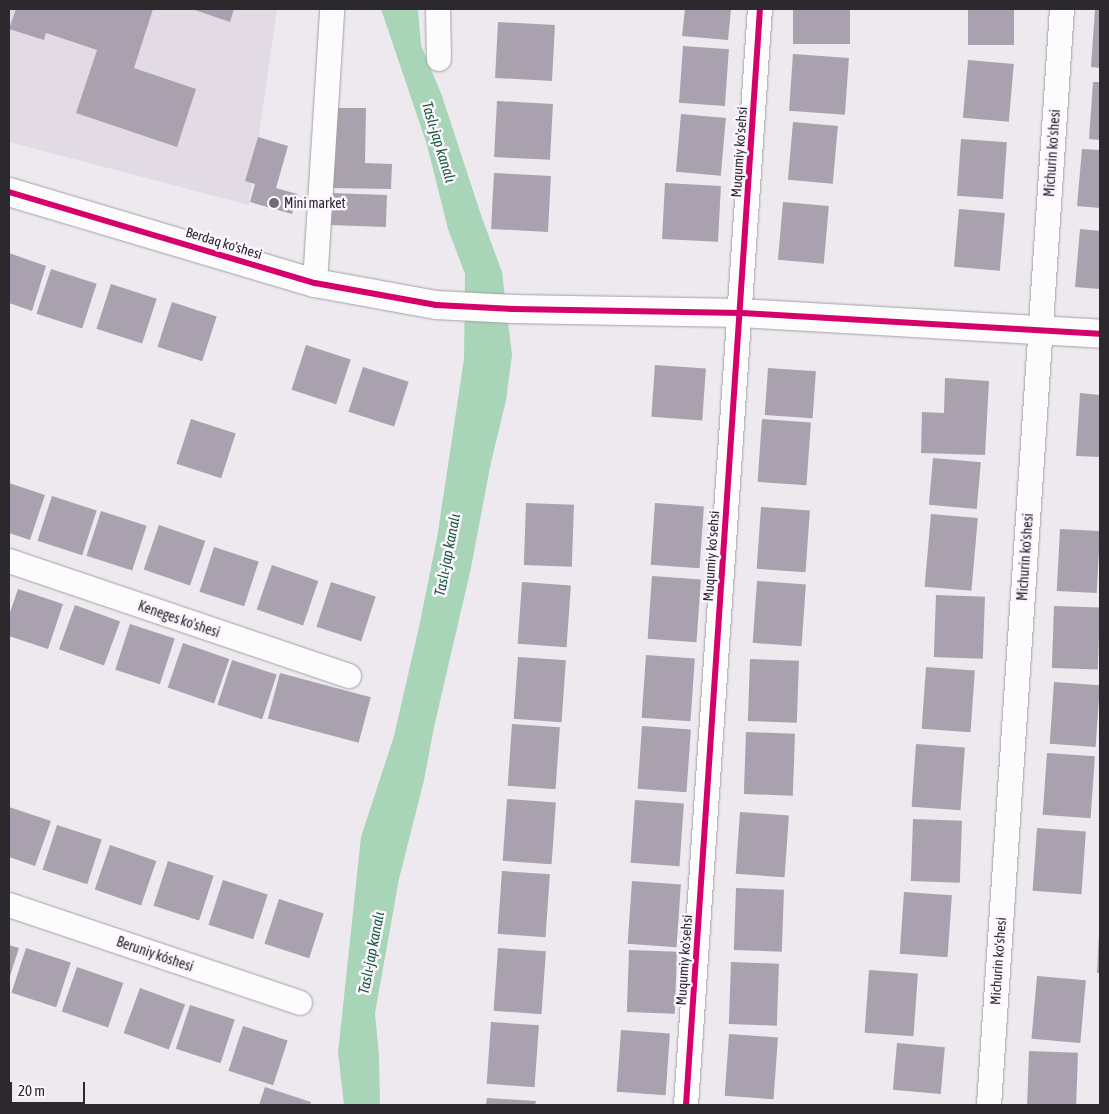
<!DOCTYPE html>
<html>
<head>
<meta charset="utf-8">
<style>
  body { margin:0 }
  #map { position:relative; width:1109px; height:1114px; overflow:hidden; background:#ede9ef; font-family:"Asap Condensed",sans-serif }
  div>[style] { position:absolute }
  .built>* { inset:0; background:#e2dbe6 }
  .water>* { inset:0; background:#a8d5b8 }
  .building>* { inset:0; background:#aaa1ae; transform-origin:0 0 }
  .roads { filter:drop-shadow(0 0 1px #a3a0a5) drop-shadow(0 0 1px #a3a0a5) }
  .street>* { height:24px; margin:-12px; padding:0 12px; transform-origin:12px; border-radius:12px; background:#fcfcfd }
  .secondary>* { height:28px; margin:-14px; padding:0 14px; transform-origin:14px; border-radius:14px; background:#fcfcfd }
  .cycleway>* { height:6px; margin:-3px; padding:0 3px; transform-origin:3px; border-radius:3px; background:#d6006c }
  .dots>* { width:14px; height:14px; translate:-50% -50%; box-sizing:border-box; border:2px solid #fcf4ff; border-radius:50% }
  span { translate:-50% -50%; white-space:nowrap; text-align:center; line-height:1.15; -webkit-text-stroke:5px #fcf4ff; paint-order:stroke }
  .street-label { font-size:14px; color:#2b292d }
  .poi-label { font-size:14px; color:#2b292d }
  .left { translate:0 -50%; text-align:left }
  .water-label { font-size:15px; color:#135e36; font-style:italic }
  .frame { position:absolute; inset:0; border:10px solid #2b292d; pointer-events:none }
  .scale { position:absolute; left:10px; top:1082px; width:75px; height:22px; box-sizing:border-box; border:2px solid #2b292d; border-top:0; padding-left:6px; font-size:15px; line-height:18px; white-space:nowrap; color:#2b292d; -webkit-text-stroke:4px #fcf4ff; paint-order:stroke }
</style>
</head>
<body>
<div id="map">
  <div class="built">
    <div style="clip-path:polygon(9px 9px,277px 9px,249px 205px,9px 142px)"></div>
  </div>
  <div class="water">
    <div style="clip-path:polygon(381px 9px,418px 9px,421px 45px,442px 96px,481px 215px,502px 272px,512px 355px,506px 400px,490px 467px,471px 568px,434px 727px,424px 780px,399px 879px,375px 1013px,379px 1056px,380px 1105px,344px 1105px,338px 1053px,361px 837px,394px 736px,419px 627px,437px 538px,464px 359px,465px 274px,448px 229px,427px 145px)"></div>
  </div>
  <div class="building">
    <div style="clip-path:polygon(16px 9px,153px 9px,134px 68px,196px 89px,177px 147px,76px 113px,97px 50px,46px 33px,44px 40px,9px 29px)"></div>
    <div style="clip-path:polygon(192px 9px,234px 9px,230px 22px)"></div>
    <div style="clip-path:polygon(685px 9px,731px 9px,728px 40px,682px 36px)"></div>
    <div style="left:793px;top:9px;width:57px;height:35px"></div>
    <div style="left:968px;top:9px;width:46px;height:36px"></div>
    <div style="clip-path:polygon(1095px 9px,1100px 10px,1100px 68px,1091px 67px)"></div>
    <div style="left:498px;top:22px;width:57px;height:56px;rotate:3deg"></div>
    <div style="left:683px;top:46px;width:46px;height:57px;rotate:4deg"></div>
    <div style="left:793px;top:54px;width:56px;height:57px;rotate:4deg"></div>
    <div style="left:968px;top:60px;width:46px;height:58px;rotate:5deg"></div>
    <div style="clip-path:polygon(1093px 82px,1100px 82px,1100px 140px,1089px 139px)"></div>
    <div style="left:497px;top:101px;width:56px;height:56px;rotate:3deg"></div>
    <div style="clip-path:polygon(334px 108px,366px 108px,365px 163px,392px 164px,391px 189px,332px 188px)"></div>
    <div style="left:681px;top:114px;width:45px;height:58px;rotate:5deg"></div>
    <div style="left:793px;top:122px;width:45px;height:58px;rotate:5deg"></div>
    <div style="clip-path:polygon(258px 137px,288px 146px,276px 188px,297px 194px,292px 214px,250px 202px,255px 184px,245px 181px)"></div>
    <div style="left:961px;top:139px;width:46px;height:57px;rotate:4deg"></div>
    <div style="clip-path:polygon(1082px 149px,1100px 150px,1100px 208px,1077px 206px)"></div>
    <div style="left:494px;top:173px;width:57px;height:56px;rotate:3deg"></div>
    <div style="left:665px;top:183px;width:56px;height:56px;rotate:3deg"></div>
    <div style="left:331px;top:193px;width:56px;height:32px;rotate:2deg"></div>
    <div style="left:783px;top:202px;width:46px;height:58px;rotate:5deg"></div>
    <div style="left:959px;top:209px;width:46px;height:58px;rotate:5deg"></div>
    <div style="clip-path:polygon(1080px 229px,1100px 231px,1100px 289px,1075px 287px)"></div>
    <div style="clip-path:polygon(9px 253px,46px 266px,32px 311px,9px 303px)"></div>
    <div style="left:51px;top:269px;width:48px;height:47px;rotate:18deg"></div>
    <div style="left:111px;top:284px;width:48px;height:47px;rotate:18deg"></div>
    <div style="left:172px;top:302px;width:47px;height:47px;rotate:18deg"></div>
    <div style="left:306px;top:345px;width:47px;height:47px;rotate:18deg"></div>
    <div style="left:655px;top:365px;width:51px;height:52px;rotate:4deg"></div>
    <div style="left:363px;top:367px;width:48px;height:47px;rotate:18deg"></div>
    <div style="left:768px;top:368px;width:48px;height:47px;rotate:4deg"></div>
    <div style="clip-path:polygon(945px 378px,989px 381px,985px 455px,921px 453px,922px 412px,944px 413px)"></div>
    <div style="clip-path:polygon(1080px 393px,1100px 395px,1100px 457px,1076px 456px)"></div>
    <div style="left:191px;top:419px;width:47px;height:47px;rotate:18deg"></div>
    <div style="left:762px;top:419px;width:49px;height:63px;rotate:4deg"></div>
    <div style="left:933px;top:458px;width:48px;height:47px;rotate:5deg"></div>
    <div style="clip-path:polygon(9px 483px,45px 495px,30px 540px,9px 533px)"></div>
    <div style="left:52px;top:496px;width:47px;height:47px;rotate:18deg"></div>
    <div style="left:526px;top:503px;width:48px;height:62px;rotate:2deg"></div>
    <div style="left:655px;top:503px;width:49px;height:62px;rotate:4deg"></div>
    <div style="left:761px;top:507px;width:49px;height:62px;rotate:4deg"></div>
    <div style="left:101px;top:511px;width:48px;height:47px;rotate:18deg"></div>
    <div style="left:931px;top:514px;width:47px;height:73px;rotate:5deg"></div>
    <div style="left:159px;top:525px;width:49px;height:47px;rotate:19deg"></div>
    <div style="left:1060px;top:529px;width:40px;height:62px;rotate:3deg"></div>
    <div style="left:214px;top:547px;width:47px;height:47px;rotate:18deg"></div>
    <div style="left:272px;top:565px;width:49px;height:47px;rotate:19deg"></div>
    <div style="left:652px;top:576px;width:49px;height:63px;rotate:4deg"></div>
    <div style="left:757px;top:581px;width:49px;height:62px;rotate:4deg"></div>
    <div style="left:331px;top:582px;width:47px;height:47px;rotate:18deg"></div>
    <div style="left:522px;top:582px;width:49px;height:62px;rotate:4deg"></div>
    <div style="clip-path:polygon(18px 589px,63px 604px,48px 649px,9px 636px,9px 615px)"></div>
    <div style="left:936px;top:595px;width:49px;height:62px;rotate:2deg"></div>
    <div style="left:75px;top:605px;width:48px;height:47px;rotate:20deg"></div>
    <div style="left:1054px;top:606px;width:46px;height:62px;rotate:2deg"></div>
    <div style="left:130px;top:624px;width:47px;height:48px;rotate:18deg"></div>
    <div style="left:183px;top:643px;width:49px;height:47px;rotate:19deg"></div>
    <div style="left:646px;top:655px;width:49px;height:63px;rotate:4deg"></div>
    <div style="left:518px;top:657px;width:48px;height:62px;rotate:4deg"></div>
    <div style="left:750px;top:659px;width:49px;height:62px;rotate:2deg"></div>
    <div style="left:232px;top:660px;width:47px;height:47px;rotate:18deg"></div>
    <div style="left:926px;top:667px;width:49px;height:62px;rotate:4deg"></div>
    <div style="left:280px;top:673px;width:94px;height:47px;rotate:15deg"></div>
    <div style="left:1054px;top:682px;width:46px;height:62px;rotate:4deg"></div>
    <div style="left:512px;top:724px;width:48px;height:62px;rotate:4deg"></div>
    <div style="left:642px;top:726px;width:49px;height:63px;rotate:4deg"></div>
    <div style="left:746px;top:732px;width:49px;height:62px;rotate:2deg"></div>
    <div style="left:916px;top:744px;width:49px;height:63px;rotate:4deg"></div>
    <div style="left:1047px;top:753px;width:48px;height:62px;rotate:4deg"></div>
    <div style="left:507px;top:799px;width:49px;height:62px;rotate:4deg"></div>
    <div style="left:635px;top:800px;width:49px;height:63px;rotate:4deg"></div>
    <div style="clip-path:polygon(9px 807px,51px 821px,35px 866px,9px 857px)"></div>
    <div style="left:740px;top:812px;width:49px;height:62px;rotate:4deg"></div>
    <div style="left:913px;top:819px;width:49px;height:62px;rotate:2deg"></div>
    <div style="left:57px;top:825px;width:47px;height:47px;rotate:18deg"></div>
    <div style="left:1037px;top:828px;width:49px;height:63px;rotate:4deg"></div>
    <div style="left:110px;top:845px;width:49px;height:47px;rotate:19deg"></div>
    <div style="left:168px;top:861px;width:48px;height:47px;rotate:18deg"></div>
    <div style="left:502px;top:871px;width:48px;height:63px;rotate:4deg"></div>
    <div style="left:223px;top:880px;width:47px;height:47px;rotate:18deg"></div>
    <div style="left:632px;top:881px;width:49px;height:63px;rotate:4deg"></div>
    <div style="left:736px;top:888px;width:48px;height:62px;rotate:2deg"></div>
    <div style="left:904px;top:892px;width:48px;height:62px;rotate:4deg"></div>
    <div style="left:279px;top:899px;width:47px;height:47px;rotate:18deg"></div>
    <div style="clip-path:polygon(1099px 934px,1100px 934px,1100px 973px,1097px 973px)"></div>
    <div style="clip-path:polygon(9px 945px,19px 948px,9px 979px)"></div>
    <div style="left:26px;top:948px;width:47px;height:47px;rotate:18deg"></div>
    <div style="left:498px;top:948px;width:48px;height:63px;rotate:4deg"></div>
    <div style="left:629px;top:950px;width:48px;height:62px;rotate:2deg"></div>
    <div style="left:731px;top:962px;width:48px;height:62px;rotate:2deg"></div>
    <div style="left:77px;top:967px;width:49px;height:47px;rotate:19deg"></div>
    <div style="left:869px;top:970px;width:49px;height:63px;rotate:4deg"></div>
    <div style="left:1037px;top:976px;width:49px;height:63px;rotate:5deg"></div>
    <div style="left:140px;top:988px;width:48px;height:48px;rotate:20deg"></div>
    <div style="left:190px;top:1005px;width:47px;height:46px;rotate:18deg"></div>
    <div style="left:491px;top:1022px;width:48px;height:62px;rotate:4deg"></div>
    <div style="left:243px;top:1026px;width:47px;height:47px;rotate:18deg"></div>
    <div style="left:621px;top:1030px;width:49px;height:62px;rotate:4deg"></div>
    <div style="left:729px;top:1034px;width:49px;height:62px;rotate:4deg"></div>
    <div style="left:897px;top:1043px;width:48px;height:47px;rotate:5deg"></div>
    <div style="left:1029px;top:1051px;width:49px;height:54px;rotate:2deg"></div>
    <div style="clip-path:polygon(265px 1087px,311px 1102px,310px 1105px,259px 1105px)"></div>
    <div style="clip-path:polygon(487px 1098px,536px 1101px,535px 1105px,486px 1105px)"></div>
  </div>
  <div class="roads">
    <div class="street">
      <div style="left:438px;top:9px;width:50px;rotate:88.9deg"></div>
      <div style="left:315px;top:283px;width:275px;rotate:-86.4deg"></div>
      <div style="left:9px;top:561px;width:359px;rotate:18.7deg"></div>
      <div style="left:9px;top:905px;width:307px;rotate:18.6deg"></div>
      <div style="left:686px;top:1105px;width:1098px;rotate:-86.14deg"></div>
      <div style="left:989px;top:1105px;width:1098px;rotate:-86.19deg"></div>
    </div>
    <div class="secondary">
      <div style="left:9px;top:192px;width:319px;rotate:16.6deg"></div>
      <div style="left:315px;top:283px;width:123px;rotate:10.3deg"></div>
      <div style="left:436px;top:305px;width:77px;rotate:3deg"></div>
      <div style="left:513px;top:309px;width:228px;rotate:1deg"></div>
      <div style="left:741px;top:313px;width:360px;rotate:3.3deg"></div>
    </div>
  </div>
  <div class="cycleway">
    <div style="left:9px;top:192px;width:319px;rotate:16.6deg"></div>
    <div style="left:315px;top:283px;width:123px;rotate:10.3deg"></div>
    <div style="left:436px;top:305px;width:77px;rotate:3deg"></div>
    <div style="left:513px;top:309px;width:228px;rotate:1deg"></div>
    <div style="left:741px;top:313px;width:360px;rotate:3.3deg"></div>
    <div style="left:686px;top:1105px;width:1098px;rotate:-86.14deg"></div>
  </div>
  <div class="dots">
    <div style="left:274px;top:203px;background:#6f6c71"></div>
  </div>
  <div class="street-label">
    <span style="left:739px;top:152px;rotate:-86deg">Muqumiy ko'sehsi</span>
    <span style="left:1052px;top:153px;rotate:-86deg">Michurin ko'shesi</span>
    <span style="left:224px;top:243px;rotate:17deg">Berdaq ko'shesi</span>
    <span style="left:711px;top:556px;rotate:-86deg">Muqumiy ko'sehsi</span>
    <span style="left:1025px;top:557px;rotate:-86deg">Michurin ko'shesi</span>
    <span style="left:179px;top:619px;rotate:19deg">Keneges ko'shesi</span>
    <span style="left:155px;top:954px;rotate:19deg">Beruniy kóshesi</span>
    <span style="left:684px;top:960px;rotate:-86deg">Muqumiy ko'sehsi</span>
    <span style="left:998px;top:961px;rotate:-86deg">Michurin ko'shesi</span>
  </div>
  <div class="poi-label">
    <span class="left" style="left:284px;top:203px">Mini market</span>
  </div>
  <div class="water-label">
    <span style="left:439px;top:142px;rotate:73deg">Taslı-jap kanalı</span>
    <span style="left:447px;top:555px;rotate:-79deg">Taslı-jap kanalı</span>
    <span style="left:371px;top:953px;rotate:-79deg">Taslı-jap kanalı</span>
  </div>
  <div class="frame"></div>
  <div class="scale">20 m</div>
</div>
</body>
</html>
